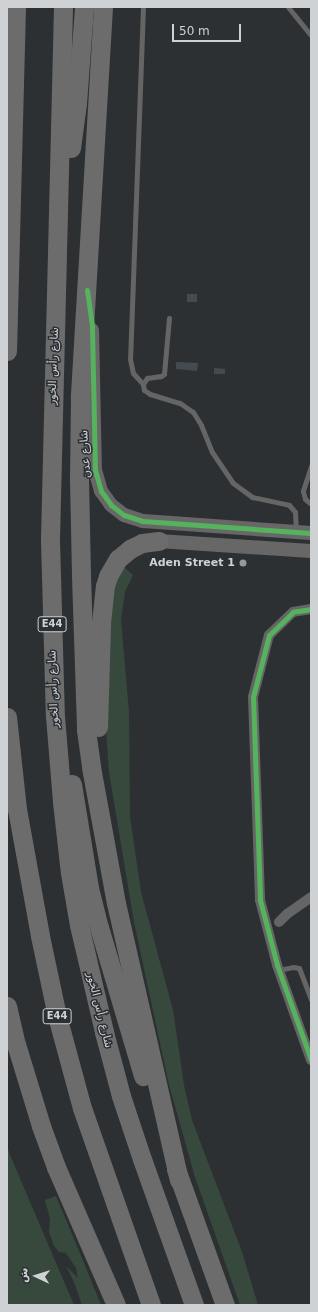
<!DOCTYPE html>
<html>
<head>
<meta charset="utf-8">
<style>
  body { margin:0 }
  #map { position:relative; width:318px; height:1312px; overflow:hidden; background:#2d3033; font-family:"DejaVu Sans",Vazirmatn,sans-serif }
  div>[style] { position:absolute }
  .green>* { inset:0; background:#37493c }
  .building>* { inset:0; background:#444b50; transform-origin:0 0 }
  .lane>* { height:5px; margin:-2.5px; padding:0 2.5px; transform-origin:2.5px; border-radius:2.5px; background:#656565 }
  .street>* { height:10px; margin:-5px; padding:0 5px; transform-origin:5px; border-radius:5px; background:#656565 }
  .secondary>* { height:14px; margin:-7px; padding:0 7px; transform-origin:7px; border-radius:7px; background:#686768 }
  .highway>* { height:19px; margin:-9.5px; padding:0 9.5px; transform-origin:9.5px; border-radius:9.5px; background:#6c6c6c }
  .cycleway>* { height:5px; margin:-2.5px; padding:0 2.5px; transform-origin:2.5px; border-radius:2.5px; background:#56b35d }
  .dots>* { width:11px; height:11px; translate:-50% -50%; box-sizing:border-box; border:2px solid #2b3035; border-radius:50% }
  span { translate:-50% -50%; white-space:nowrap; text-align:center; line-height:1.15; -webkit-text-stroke:3px #2b3035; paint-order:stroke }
  .shield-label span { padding:1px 3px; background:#2b3035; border:1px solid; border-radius:3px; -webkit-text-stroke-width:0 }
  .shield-label { font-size:10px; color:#cfd2d5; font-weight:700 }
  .street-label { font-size:11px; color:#cfd2d5 }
  .poi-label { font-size:11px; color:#cfd2d5; font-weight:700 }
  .right { translate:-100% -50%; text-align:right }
  .frame { position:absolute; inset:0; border:8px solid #cfd2d5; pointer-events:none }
  .north { position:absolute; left:16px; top:1256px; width:40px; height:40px; -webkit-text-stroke:3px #2b3035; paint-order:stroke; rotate:274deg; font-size:11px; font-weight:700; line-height:16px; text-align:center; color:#cfd2d5 }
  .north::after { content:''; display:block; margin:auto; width:14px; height:18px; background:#cfd2d5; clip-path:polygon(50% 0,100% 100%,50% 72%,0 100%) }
  .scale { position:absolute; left:172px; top:24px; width:69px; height:18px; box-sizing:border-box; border:2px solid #cfd2d5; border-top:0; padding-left:5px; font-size:12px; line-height:14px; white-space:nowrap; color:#cfd2d5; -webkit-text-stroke:3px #2b3035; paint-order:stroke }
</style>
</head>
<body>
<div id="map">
  <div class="green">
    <div style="clip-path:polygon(124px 567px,133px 575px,125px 592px,121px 620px,129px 712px,130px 817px,141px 892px,173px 1010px,184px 1085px,192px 1120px,242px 1252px,258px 1305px,240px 1305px,195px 1177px,169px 1085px,134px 922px,109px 772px,106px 730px,112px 597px,116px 581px)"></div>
    <div style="clip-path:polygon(7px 1146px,10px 1155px,74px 1305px,7px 1305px)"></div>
    <div style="clip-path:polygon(56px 1196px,86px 1268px,101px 1305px,82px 1305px,74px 1282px,66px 1266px,78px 1278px,76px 1268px,66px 1253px,59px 1252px,54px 1246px,49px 1232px,50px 1219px,45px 1200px)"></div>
  </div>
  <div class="building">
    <div style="left:187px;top:294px;width:10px;height:8px"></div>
    <div style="clip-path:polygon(176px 362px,198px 363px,197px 371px,176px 369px)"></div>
    <div style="clip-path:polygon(214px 368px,225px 369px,225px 374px,214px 374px)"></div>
  </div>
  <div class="lane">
    <div style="left:143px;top:7px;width:352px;rotate:92.1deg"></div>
    <div style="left:130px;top:359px;width:14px;rotate:78deg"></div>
    <div style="left:133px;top:373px;width:15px;rotate:48deg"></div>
    <div style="left:288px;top:7px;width:36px;rotate:51deg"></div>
    <div style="left:169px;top:318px;width:56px;rotate:95.1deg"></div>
    <div style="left:164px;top:374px;width:4px;rotate:146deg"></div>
    <div style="left:161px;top:376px;width:14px;rotate:172deg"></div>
    <div style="left:147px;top:378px;width:7px;rotate:124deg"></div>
    <div style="left:143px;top:384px;width:6px;rotate:81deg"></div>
    <div style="left:144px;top:390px;width:7px;rotate:34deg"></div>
    <div style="left:150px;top:394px;width:31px;rotate:17deg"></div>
    <div style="left:180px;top:403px;width:16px;rotate:35deg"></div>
    <div style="left:193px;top:412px;width:15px;rotate:58deg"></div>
    <div style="left:201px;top:425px;width:29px;rotate:68deg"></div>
    <div style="left:212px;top:452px;width:37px;rotate:56deg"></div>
    <div style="left:233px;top:483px;width:24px;rotate:36deg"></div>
    <div style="left:252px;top:497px;width:38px;rotate:12deg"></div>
    <div style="left:289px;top:505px;width:9px;rotate:49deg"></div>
    <div style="left:295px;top:512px;width:19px;rotate:87deg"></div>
    <div style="left:311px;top:466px;width:26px;rotate:108deg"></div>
    <div style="left:303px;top:491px;width:8px;rotate:76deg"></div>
    <div style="left:305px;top:499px;width:8px;rotate:40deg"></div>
    <div style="left:278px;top:970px;width:15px;rotate:-11deg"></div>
    <div style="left:293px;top:967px;width:6px;rotate:9deg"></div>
    <div style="left:299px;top:968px;width:34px;rotate:69deg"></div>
  </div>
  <div class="street">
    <div style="left:311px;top:609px;width:18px;rotate:171deg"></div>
    <div style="left:293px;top:612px;width:33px;rotate:136deg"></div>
    <div style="left:269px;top:635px;width:64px;rotate:104.5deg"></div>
    <div style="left:253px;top:697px;width:203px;rotate:88deg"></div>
    <div style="left:260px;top:900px;width:67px;rotate:75.3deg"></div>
    <div style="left:277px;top:965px;width:101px;rotate:70.3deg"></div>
    <div style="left:279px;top:922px;width:11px;rotate:-45deg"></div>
    <div style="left:287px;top:914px;width:29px;rotate:-35deg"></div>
  </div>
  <div class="secondary">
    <div style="left:92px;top:330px;width:140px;rotate:88.8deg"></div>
    <div style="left:95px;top:470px;width:22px;rotate:74deg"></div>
    <div style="left:101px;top:491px;width:17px;rotate:54deg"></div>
    <div style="left:111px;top:505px;width:16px;rotate:38deg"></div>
    <div style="left:124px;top:515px;width:20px;rotate:18deg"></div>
    <div style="left:143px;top:521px;width:168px;rotate:4.1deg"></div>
    <div style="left:159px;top:541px;width:152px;rotate:3.8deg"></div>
  </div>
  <div class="highway">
    <div style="left:63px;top:7px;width:533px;rotate:91.4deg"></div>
    <div style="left:50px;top:540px;width:176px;rotate:88.4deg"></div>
    <div style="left:55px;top:716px;width:86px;rotate:85.3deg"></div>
    <div style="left:62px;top:802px;width:71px;rotate:83.6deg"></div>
    <div style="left:70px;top:873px;width:53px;rotate:80.2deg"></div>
    <div style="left:79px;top:925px;width:110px;rotate:76.8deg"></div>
    <div style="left:104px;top:1032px;width:66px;rotate:75.1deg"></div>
    <div style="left:121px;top:1096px;width:66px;rotate:71.6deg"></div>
    <div style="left:142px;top:1159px;width:155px;rotate:70.4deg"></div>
    <div style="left:103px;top:7px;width:391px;rotate:93.4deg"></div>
    <div style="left:80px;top:397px;width:82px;rotate:90.7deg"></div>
    <div style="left:79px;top:479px;width:97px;rotate:88.8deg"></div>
    <div style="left:81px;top:576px;width:154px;rotate:88.1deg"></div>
    <div style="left:86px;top:730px;width:37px;rotate:82deg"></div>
    <div style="left:91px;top:767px;width:138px;rotate:79.6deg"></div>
    <div style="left:116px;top:903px;width:284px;rotate:77.2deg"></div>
    <div style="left:71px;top:148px;width:45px;rotate:-82.4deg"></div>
    <div style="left:77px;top:103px;width:96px;rotate:-85.8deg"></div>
    <div style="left:7px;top:351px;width:344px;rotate:-88.5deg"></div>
    <div style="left:7px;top:717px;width:93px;rotate:83.8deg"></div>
    <div style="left:17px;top:809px;width:129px;rotate:79.7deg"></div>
    <div style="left:40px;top:936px;width:82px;rotate:78deg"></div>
    <div style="left:57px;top:1016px;width:95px;rotate:74.8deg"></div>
    <div style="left:82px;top:1108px;width:209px;rotate:70.7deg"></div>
    <div style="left:98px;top:727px;width:104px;rotate:-88.3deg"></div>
    <div style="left:101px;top:623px;width:37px;rotate:-84deg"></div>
    <div style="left:105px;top:586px;width:10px;rotate:-73deg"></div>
    <div style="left:108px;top:576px;width:20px;rotate:-60deg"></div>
    <div style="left:118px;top:559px;width:16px;rotate:-40deg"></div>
    <div style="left:130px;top:549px;width:13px;rotate:-27deg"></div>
    <div style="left:142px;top:543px;width:17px;rotate:-7deg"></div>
    <div style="left:72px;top:784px;width:105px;rotate:80.7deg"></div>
    <div style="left:89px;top:888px;width:30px;rotate:76deg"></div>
    <div style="left:96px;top:917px;width:166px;rotate:73.5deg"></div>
    <div style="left:7px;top:1006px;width:39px;rotate:77deg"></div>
    <div style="left:16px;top:1044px;width:86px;rotate:73deg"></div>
    <div style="left:41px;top:1126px;width:44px;rotate:69.9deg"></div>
    <div style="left:56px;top:1167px;width:150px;rotate:66.5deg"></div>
    <div style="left:176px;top:1169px;width:145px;rotate:70.2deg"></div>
  </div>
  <div class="cycleway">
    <div style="left:87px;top:290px;width:37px;rotate:82deg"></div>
    <div style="left:92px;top:327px;width:143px;rotate:88.8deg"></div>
    <div style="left:95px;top:470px;width:22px;rotate:74deg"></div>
    <div style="left:101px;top:491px;width:17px;rotate:54deg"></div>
    <div style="left:111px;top:505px;width:16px;rotate:38deg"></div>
    <div style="left:124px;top:515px;width:20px;rotate:18deg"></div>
    <div style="left:143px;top:521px;width:168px;rotate:4.1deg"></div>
    <div style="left:311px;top:609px;width:18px;rotate:171deg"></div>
    <div style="left:293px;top:612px;width:33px;rotate:136deg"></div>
    <div style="left:269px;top:635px;width:64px;rotate:104.5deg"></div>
    <div style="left:253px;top:697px;width:203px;rotate:88deg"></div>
    <div style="left:260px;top:900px;width:67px;rotate:75.3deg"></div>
    <div style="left:277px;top:965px;width:101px;rotate:70.3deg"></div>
  </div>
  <div class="dots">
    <div style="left:243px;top:563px;background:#96999c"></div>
  </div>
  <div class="shield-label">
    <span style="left:52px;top:624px">E44</span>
    <span style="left:57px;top:1016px">E44</span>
  </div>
  <div class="street-label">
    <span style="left:54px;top:366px;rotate:-88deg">شارع رأس الخور</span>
    <span style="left:86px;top:454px;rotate:-94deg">شارع عدن</span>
    <span style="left:54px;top:689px;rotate:-92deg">شارع رأس الخور</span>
    <span style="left:99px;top:1010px;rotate:76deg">شارع رأس الخور</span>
  </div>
  <div class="poi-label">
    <span class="right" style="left:235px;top:563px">Aden Street 1</span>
  </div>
  <div class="frame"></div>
  <div class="north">ش</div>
  <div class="scale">50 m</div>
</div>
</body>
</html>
